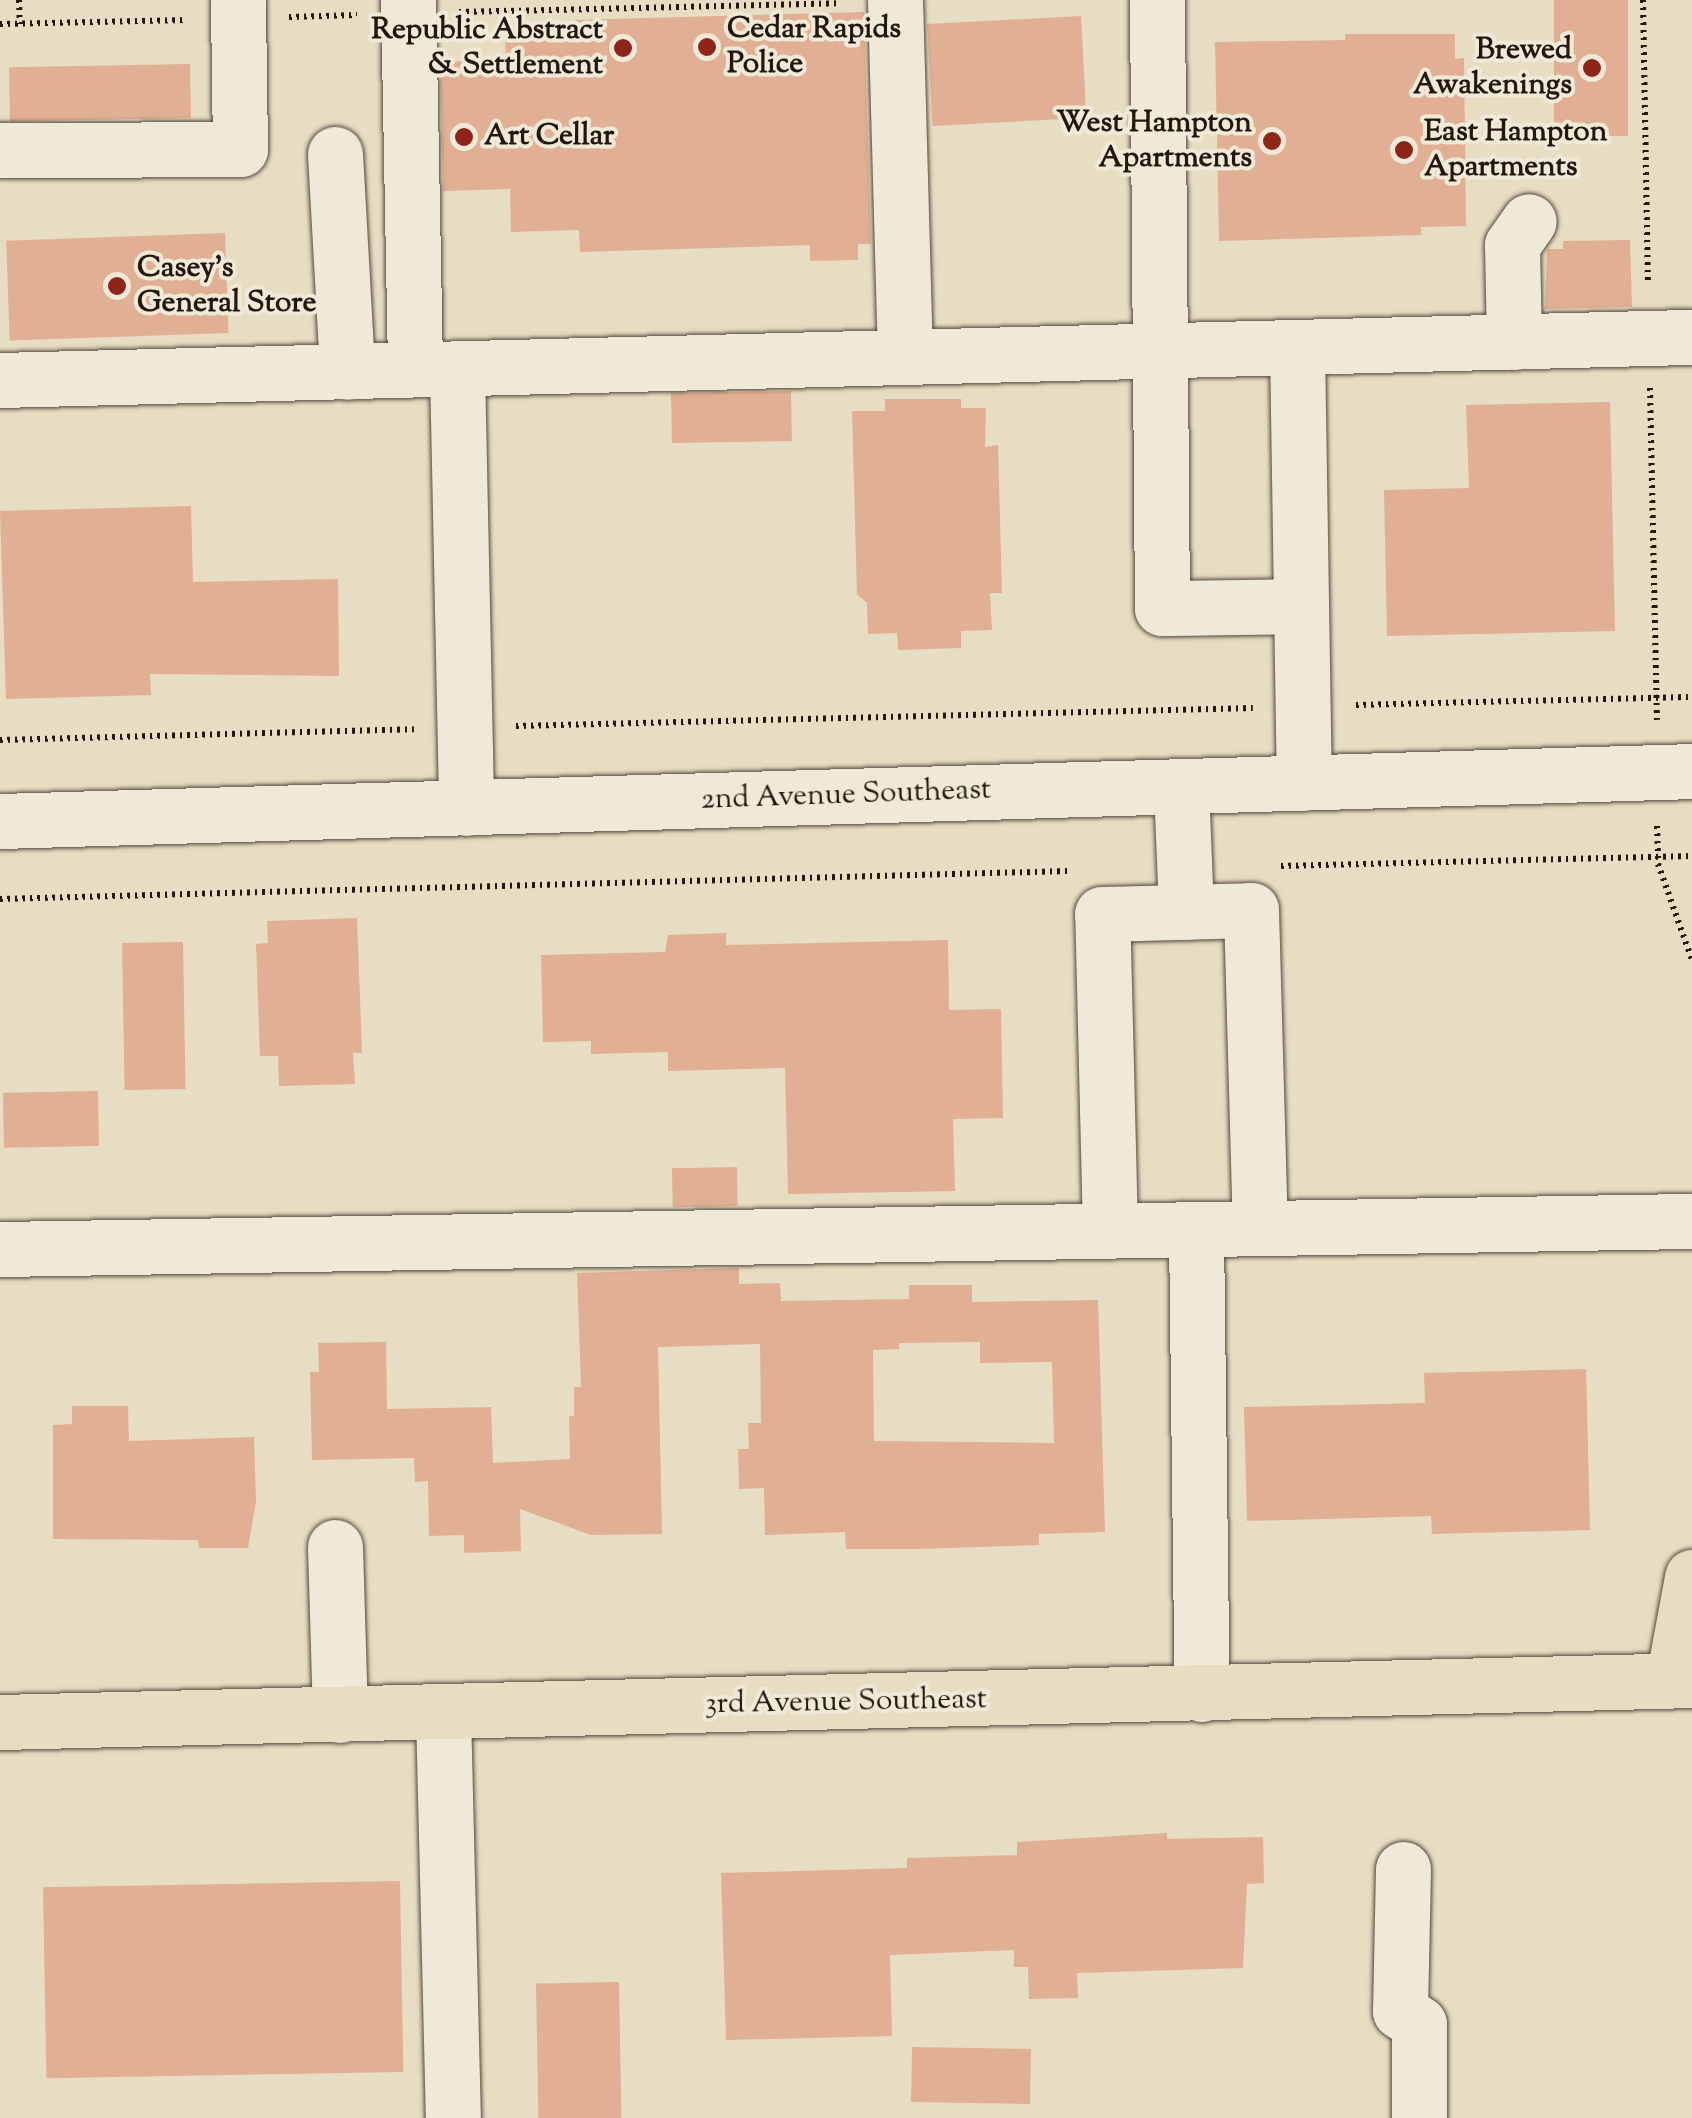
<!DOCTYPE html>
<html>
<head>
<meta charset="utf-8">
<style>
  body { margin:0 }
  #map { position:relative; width:1692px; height:2118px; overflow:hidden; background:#e6ddc3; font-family:"Sorts Mill Goudy",serif }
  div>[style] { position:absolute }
  .building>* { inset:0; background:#e1af93; transform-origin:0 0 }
  .path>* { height:6px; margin-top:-3px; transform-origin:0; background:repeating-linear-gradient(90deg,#25160e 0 2.5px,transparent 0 7.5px) }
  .roads { filter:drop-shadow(0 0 2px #55483b) drop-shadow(0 0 2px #55483b) }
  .minor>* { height:55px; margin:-27.5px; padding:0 27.5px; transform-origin:27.5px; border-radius:27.5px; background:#efe9d8 }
  .major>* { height:55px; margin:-27.5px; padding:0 27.5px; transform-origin:27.5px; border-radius:27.5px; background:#e6ddc3 }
  .dots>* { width:28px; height:28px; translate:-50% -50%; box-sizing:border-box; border:5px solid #efe9d8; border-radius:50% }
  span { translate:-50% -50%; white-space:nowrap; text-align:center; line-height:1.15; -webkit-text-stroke:8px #efe9d8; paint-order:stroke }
  .poi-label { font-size:30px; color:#25160e; font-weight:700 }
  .left { translate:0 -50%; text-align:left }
  .right { translate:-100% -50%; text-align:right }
  .street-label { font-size:30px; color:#25160e }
</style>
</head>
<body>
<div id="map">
  <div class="building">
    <div style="left:1554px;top:0;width:74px;height:136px"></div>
    <div style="clip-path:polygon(864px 12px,871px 244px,858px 244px,858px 260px,810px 261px,810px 245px,580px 252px,579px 230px,511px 232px,510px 189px,443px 191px,440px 62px,506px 60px,505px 31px,575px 29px,575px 20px)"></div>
    <div style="left:1081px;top:16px;width:102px;height:154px;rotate:87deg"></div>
    <div style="clip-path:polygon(1345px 34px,1455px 34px,1455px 59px,1464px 58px,1466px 226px,1421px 227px,1421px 235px,1219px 241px,1215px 42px,1345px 40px)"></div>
    <div style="left:190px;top:64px;width:54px;height:181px;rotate:89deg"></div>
    <div style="left:225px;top:233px;width:100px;height:219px;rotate:88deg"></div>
    <div style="clip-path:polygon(1630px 240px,1632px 307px,1545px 309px,1547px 249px,1563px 249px,1563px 241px)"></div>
    <div style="left:791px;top:391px;width:50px;height:120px;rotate:89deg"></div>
    <div style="clip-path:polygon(885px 399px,961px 399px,961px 408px,986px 408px,985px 447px,998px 445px,1002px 593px,990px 593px,992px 630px,961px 631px,961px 648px,898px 650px,897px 633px,868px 634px,867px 603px,857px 594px,852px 411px,885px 411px)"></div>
    <div style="clip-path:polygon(1610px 402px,1615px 631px,1387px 636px,1384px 490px,1469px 488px,1466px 405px)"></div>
    <div style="clip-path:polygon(191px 506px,193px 582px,338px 579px,339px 676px,150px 674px,151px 695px,6px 699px,0 511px)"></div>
    <div style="clip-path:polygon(357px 918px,362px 1053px,353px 1053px,355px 1084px,279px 1086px,278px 1056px,260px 1056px,256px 944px,268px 943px,267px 921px)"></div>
    <div style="clip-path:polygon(726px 933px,726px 945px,948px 940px,949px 1010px,1001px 1009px,1003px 1118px,953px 1119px,955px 1191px,788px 1194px,785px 1068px,668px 1071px,668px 1052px,591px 1054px,591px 1041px,543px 1042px,541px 955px,665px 952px,668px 935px)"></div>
    <div style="left:183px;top:942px;width:147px;height:61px;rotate:89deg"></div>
    <div style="left:98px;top:1091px;width:55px;height:95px;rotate:89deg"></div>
    <div style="left:737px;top:1167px;width:39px;height:65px;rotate:89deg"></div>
    <div style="clip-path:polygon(evenodd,739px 1268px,739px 1284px,780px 1283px,781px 1301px,909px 1299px,909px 1285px,972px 1285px,972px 1302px,1098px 1300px,1105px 1532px,1039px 1534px,1039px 1545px,918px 1549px,846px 1549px,845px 1532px,765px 1535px,764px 1488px,739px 1489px,738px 1449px,749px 1449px,748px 1423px,761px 1423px,760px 1344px,658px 1347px,662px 1534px,591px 1535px,520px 1509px,521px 1551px,464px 1553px,464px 1535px,429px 1536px,428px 1481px,415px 1482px,414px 1458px,312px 1460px,310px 1372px,319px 1372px,318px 1343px,386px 1342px,387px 1409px,491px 1407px,493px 1463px,570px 1459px,569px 1416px,574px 1416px,574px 1387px,581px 1387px,577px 1273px,739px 1268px,980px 1342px,980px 1363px,1052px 1362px,1054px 1443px,874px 1441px,873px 1350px,899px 1349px,899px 1343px,980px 1342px)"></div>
    <div style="clip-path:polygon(1586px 1369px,1590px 1530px,1432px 1534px,1431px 1516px,1247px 1521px,1244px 1407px,1425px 1403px,1424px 1373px)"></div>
    <div style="clip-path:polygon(72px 1406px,128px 1406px,129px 1441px,254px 1437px,256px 1502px,248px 1548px,199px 1548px,198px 1540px,53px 1539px,53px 1425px,72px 1424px)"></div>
    <div style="clip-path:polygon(1167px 1833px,1167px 1839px,1263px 1837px,1264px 1883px,1247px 1884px,1243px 1968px,1077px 1973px,1078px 1998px,1029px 1999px,1028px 1967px,1014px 1967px,1014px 1950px,890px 1955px,892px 2036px,726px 2040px,721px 1873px,907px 1868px,907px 1858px,1017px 1855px,1017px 1842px)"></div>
    <div style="left:400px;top:1881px;width:191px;height:357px;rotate:89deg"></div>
    <div style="left:619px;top:1982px;width:136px;height:83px;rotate:89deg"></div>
    <div style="left:1031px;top:2049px;width:55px;height:119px;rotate:91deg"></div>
  </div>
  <div class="path">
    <div style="left:19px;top:0;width:24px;rotate:88deg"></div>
    <div style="left:1643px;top:0;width:285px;rotate:89deg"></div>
    <div style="left:459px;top:12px;width:382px;rotate:-1.3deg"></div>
    <div style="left:289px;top:17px;width:68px;rotate:-1.7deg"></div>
    <div style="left:0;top:24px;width:187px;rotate:-1.2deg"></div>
    <div style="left:1650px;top:388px;width:332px;rotate:88.8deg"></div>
    <div style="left:1356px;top:705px;width:332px;rotate:-1.4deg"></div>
    <div style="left:516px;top:726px;width:737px;rotate:-1.4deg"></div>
    <div style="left:0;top:740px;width:414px;rotate:-1.5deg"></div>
    <div style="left:1657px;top:826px;width:38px;rotate:88deg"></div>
    <div style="left:1658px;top:864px;width:102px;rotate:70.5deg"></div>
    <div style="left:1281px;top:866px;width:411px;rotate:-1.4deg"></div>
    <div style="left:0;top:899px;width:1068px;rotate:-1.5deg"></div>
  </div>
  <div class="roads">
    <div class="minor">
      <div style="left:408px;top:0;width:369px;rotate:88.9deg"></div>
      <div style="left:895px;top:0;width:357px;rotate:88.4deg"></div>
      <div style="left:1157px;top:0;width:608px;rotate:89.53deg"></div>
      <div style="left:1162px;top:608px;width:139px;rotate:-0.8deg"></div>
      <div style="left:0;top:150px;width:240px;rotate:-0.2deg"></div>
      <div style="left:240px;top:149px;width:149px;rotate:-90.8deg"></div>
      <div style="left:335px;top:154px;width:218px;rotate:86.8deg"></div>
      <div style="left:1514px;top:342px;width:97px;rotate:-91.2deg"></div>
      <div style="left:1512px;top:245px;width:29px;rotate:-55deg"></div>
      <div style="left:1297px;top:347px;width:436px;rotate:89.1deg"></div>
      <div style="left:457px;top:369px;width:439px;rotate:88.8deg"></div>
      <div style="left:0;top:380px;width:1693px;rotate:-1.46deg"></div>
      <div style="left:1181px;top:786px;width:126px;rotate:87.7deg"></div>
      <div style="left:0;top:821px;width:1693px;rotate:-1.69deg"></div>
      <div style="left:1196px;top:1230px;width:464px;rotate:89.3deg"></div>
      <div style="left:1110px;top:1231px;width:317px;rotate:-91.4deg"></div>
      <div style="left:1102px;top:914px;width:149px;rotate:-1.5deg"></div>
      <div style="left:1251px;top:910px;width:318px;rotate:88.4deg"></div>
      <div style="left:0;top:1249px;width:1692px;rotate:-0.95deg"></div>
      <div style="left:335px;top:1547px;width:168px;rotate:88.3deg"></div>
      <div style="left:443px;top:1713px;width:405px;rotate:88.6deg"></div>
      <div style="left:1403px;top:1869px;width:142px;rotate:91.2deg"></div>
      <div style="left:1400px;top:2011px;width:23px;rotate:34deg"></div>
      <div style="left:1419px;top:2024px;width:94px;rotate:90deg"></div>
    </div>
    <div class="major">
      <div style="left:1673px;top:1680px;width:105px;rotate:-79.5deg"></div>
      <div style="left:0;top:1722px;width:1693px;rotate:-1.42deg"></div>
    </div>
  </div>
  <div class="dots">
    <div style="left:707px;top:47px;background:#8f2418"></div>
    <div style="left:623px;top:48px;background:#8f2418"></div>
    <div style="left:1592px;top:68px;background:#8f2418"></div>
    <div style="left:464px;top:137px;background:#8f2418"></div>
    <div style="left:1272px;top:141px;background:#8f2418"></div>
    <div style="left:1404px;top:150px;background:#8f2418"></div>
    <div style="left:117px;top:286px;background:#8f2418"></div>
  </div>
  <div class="poi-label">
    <span class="left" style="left:727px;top:47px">Cedar Rapids<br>Police</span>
    <span class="right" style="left:603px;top:48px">Republic Abstract<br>&amp; Settlement</span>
    <span class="right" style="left:1572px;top:68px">Brewed<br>Awakenings</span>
    <span class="right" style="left:1252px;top:141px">West Hampton<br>Apartments</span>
    <span class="left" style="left:1424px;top:150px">East Hampton<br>Apartments</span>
    <span class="left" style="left:484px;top:137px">Art Cellar</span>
    <span class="left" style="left:137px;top:286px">Casey's<br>General Store</span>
  </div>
  <div class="street-label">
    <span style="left:846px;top:796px;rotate:-2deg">2nd Avenue Southeast</span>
    <span style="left:846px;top:1703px;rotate:-1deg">3rd Avenue Southeast</span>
  </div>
</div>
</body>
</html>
